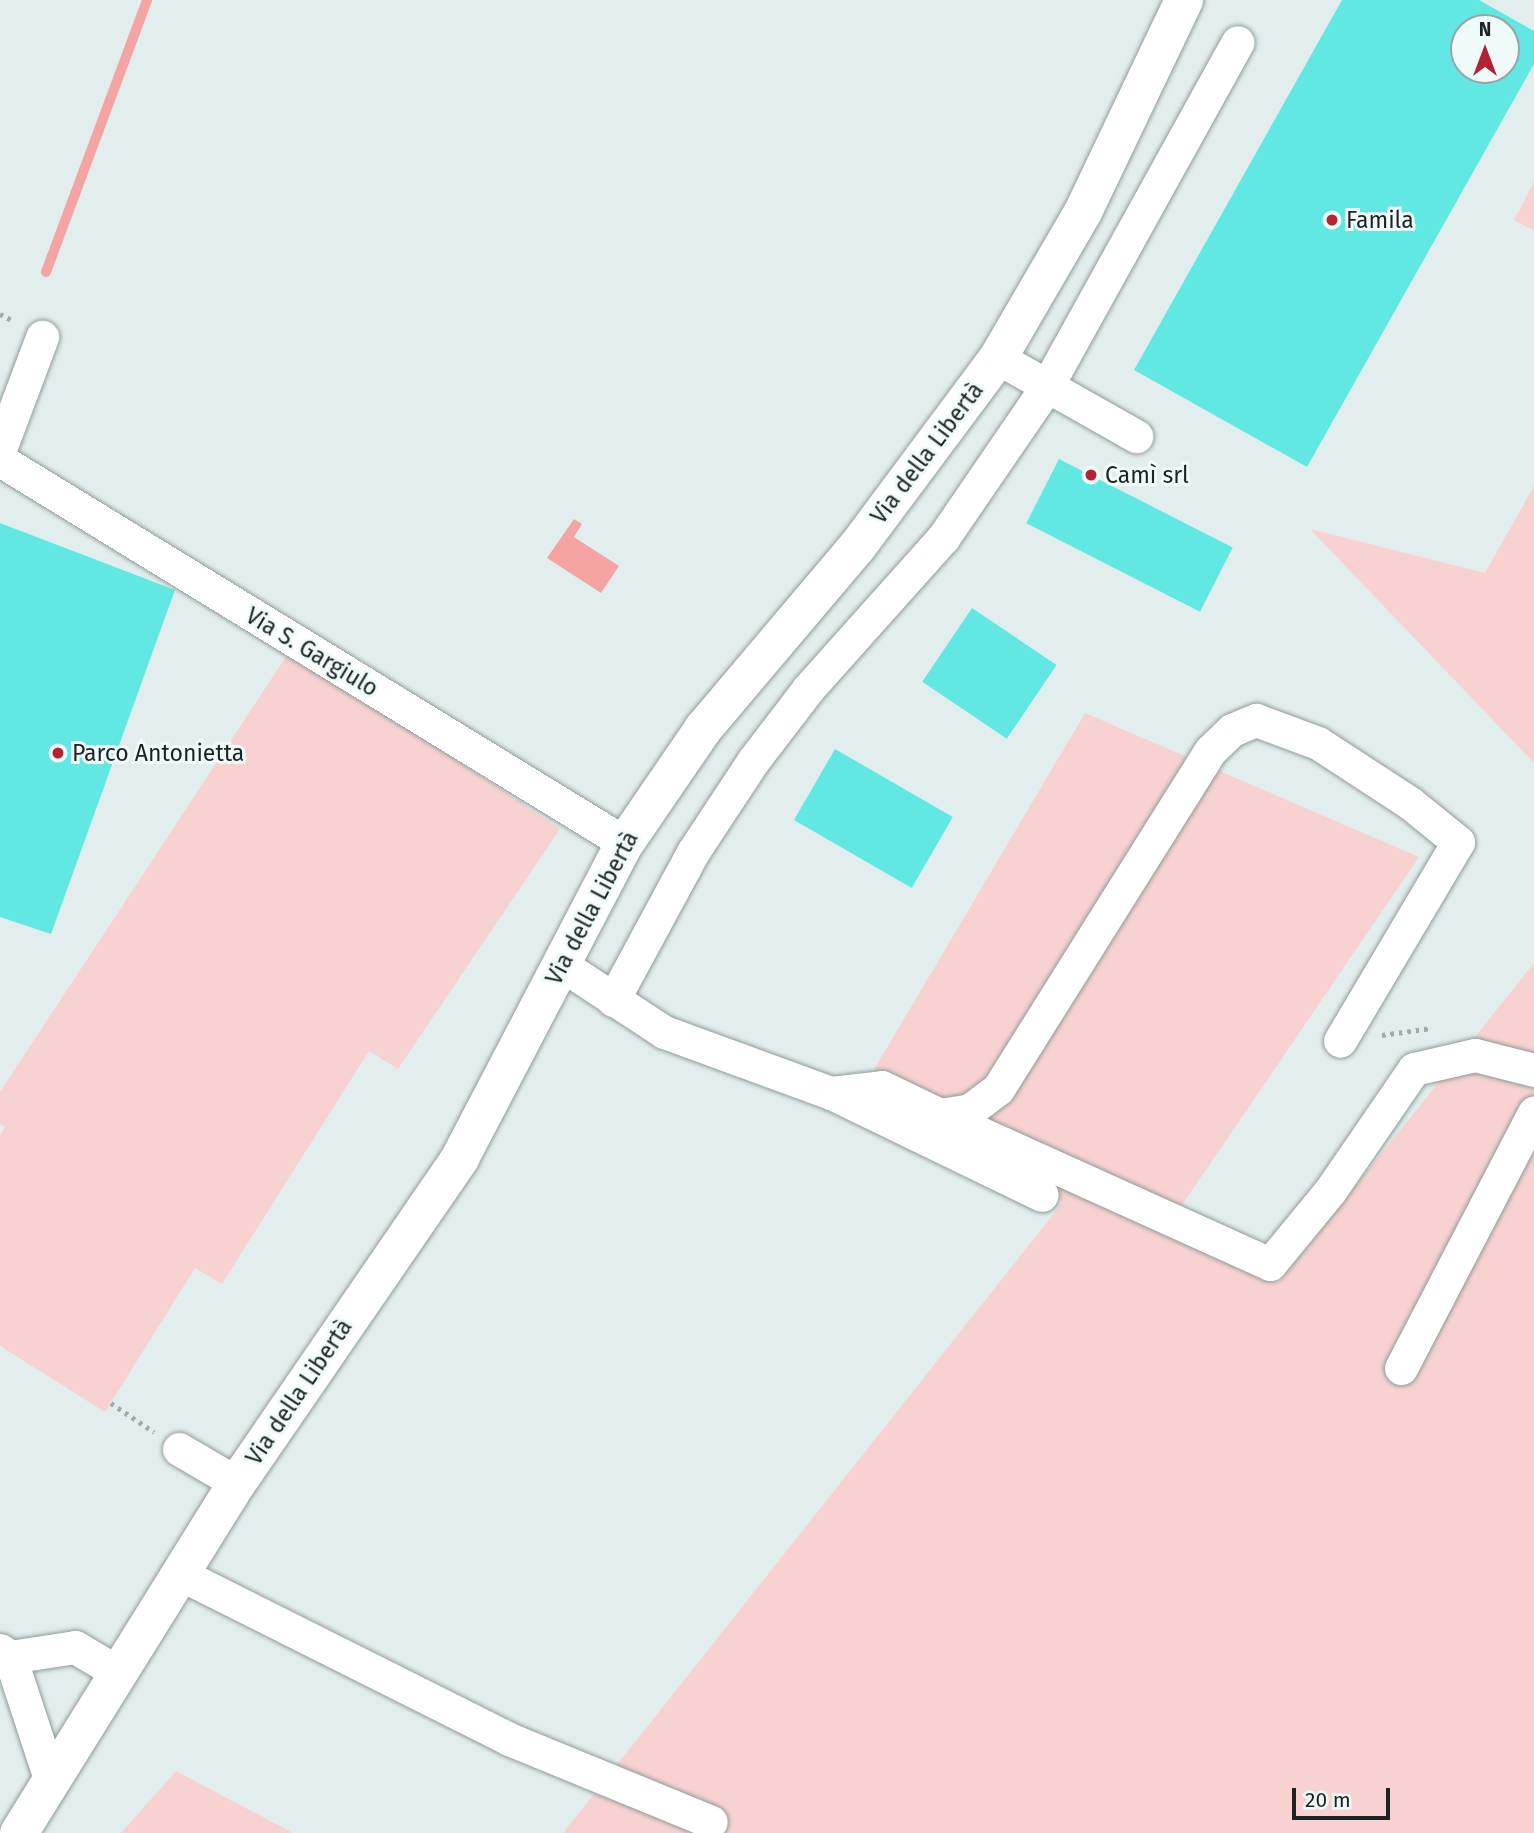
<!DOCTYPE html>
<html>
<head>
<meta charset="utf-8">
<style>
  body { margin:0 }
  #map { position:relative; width:1534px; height:1833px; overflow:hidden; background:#e2eeed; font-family:"Fira Sans",sans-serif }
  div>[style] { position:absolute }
  .green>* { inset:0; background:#f8d2d0 }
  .water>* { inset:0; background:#f4a5a3 }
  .stream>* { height:10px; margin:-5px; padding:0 5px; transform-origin:5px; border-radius:5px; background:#f4a5a3 }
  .building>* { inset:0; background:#62e8e2; transform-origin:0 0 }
  .path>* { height:4.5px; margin-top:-2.25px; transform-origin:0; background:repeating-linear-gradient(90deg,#a2abaa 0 3.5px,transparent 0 8.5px) }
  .roads { filter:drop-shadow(0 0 2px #8f9b9a) drop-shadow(0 0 2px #8f9b9a) }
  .minor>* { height:33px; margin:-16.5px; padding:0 16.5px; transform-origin:16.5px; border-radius:16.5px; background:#fff }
  .major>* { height:38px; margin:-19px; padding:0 19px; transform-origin:19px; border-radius:19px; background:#fff }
  .dots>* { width:19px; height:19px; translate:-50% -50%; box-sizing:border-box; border:4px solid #effbfa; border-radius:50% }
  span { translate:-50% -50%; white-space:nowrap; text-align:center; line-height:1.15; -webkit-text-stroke:6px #effbfa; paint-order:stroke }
  .poi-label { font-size:23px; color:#1e2222 }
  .left { translate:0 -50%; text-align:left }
  .street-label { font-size:23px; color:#1e2222 }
  .north { position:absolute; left:1450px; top:14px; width:70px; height:70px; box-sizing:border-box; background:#effbfa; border:2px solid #9ba4a4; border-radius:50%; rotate:0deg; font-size:19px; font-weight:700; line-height:28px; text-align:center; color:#1e2222 }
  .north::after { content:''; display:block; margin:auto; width:24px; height:32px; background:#b42234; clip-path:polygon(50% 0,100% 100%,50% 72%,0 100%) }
  .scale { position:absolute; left:1292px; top:1788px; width:98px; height:32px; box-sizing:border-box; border:4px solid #1e2222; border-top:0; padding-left:9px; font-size:21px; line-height:24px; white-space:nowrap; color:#1e2222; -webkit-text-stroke:5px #effbfa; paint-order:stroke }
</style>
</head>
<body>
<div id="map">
  <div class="green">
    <div style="clip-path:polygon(1534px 182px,1534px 231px,1514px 220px)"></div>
    <div style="clip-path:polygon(1534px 486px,1534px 763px,1310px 529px,1485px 573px)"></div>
    <div style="clip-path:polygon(291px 649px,560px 829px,398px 1069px,369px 1051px,222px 1284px,195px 1268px,105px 1412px,0 1346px,0 1135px,5px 1127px,0 1124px,0 1092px)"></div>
    <div style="clip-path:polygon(1085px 713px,1419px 857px,1174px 1217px,1278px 1283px,1534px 963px,1534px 1833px,563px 1833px,1063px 1202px,869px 1078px)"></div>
    <div style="clip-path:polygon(176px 1771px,293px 1833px,121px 1833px)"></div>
  </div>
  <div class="water">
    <div style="clip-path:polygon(574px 519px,582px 524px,574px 537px,619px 566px,601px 593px,547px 558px)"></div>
  </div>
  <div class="stream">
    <div style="left:46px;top:272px;width:290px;rotate:-69.6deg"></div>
  </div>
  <div class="building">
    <div style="clip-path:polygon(evenodd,1342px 0,1479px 0,1534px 31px,1534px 64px,1307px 467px,1134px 370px,1342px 0,1464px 28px,1506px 28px,1506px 70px,1464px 70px,1464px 28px)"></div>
    <div style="left:1059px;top:459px;width:195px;height:72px;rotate:27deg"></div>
    <div style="clip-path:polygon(0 523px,175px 590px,51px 934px,0 917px)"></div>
    <div style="left:972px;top:608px;width:102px;height:89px;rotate:34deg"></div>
    <div style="left:835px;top:749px;width:136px;height:82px;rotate:30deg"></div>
  </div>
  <div class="path">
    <div style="left:0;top:314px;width:16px;rotate:27deg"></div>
    <div style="left:1382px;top:1035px;width:50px;rotate:-8deg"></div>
    <div style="left:111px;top:1403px;width:52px;rotate:34deg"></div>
  </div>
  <div class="roads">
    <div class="minor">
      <div style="left:998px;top:358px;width:159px;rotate:29.5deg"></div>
      <div style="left:0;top:449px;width:120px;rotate:-69.4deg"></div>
      <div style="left:0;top:460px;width:733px;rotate:31.5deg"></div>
      <div style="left:562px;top:965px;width:122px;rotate:33.3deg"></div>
      <div style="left:664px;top:1032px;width:178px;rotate:20.1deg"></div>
      <div style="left:831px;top:1093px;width:234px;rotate:25.8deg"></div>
      <div style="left:613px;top:1000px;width:168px;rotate:-61.6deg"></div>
      <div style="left:693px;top:852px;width:109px;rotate:-56.6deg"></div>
      <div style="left:753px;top:761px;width:91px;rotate:-52.6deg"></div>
      <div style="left:808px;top:689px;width:203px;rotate:-48.2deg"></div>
      <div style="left:943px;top:538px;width:184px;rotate:-55.6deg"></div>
      <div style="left:1047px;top:386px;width:393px;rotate:-61deg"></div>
      <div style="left:831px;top:1093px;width:51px;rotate:-6.7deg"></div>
      <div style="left:882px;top:1087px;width:64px;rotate:25.8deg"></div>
      <div style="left:940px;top:1115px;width:30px;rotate:-9deg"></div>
      <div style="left:970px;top:1110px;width:35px;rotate:-37deg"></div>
      <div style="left:998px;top:1089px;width:399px;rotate:-57.9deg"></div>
      <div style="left:1210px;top:751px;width:30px;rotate:-44deg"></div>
      <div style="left:1232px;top:730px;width:26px;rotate:-23deg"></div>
      <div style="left:1256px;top:720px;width:66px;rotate:20.4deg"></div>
      <div style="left:1318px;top:743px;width:110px;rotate:33.1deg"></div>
      <div style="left:1410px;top:803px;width:62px;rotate:39.1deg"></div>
      <div style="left:1458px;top:842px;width:231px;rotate:120.7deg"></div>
      <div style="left:940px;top:1115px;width:362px;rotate:24.3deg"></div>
      <div style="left:1270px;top:1264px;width:94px;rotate:-50.6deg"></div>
      <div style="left:1330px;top:1191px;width:148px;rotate:-55.5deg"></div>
      <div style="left:1414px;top:1069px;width:63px;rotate:-12.9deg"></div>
      <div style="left:1475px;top:1055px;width:61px;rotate:14.3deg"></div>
      <div style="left:1401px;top:1368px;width:288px;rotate:-62.5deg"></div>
      <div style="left:179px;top:1449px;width:67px;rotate:30.4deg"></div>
      <div style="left:180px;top:1574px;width:368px;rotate:26.6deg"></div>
      <div style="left:509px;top:1739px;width:218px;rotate:22.3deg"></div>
      <div style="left:0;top:1650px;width:12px;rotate:35deg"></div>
      <div style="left:10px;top:1657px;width:132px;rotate:71.8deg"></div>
      <div style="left:10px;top:1657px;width:66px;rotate:-8.7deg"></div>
      <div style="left:75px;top:1647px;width:51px;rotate:30.6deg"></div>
    </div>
    <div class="major">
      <div style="left:19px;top:1833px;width:412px;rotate:-58.1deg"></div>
      <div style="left:237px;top:1483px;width:394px;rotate:-55.5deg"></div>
      <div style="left:460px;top:1158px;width:356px;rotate:-62.4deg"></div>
      <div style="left:625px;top:843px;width:138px;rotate:-55.6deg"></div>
      <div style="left:703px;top:729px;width:238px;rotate:-49.8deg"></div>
      <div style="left:857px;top:547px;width:236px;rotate:-53.3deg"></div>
      <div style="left:998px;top:358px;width:169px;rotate:-59.8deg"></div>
      <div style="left:1083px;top:212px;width:235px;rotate:-64.5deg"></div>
    </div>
  </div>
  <div class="dots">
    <div style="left:1332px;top:220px;background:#b42234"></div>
    <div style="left:1091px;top:475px;background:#b42234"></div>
    <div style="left:58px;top:753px;background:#b42234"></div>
  </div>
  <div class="poi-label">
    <span class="left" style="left:1346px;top:220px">Famila</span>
    <span class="left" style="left:1105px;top:475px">Camì srl</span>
    <span class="left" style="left:72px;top:753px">Parco Antonietta</span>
  </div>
  <div class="street-label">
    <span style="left:927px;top:453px;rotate:-53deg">Via della Libertà</span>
    <span style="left:312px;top:652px;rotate:31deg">Via S. Gargiulo</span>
    <span style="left:592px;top:908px;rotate:-62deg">Via della Libertà</span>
    <span style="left:299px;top:1392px;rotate:-56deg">Via della Libertà</span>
  </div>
  <div class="north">N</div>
  <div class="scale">20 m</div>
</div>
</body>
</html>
